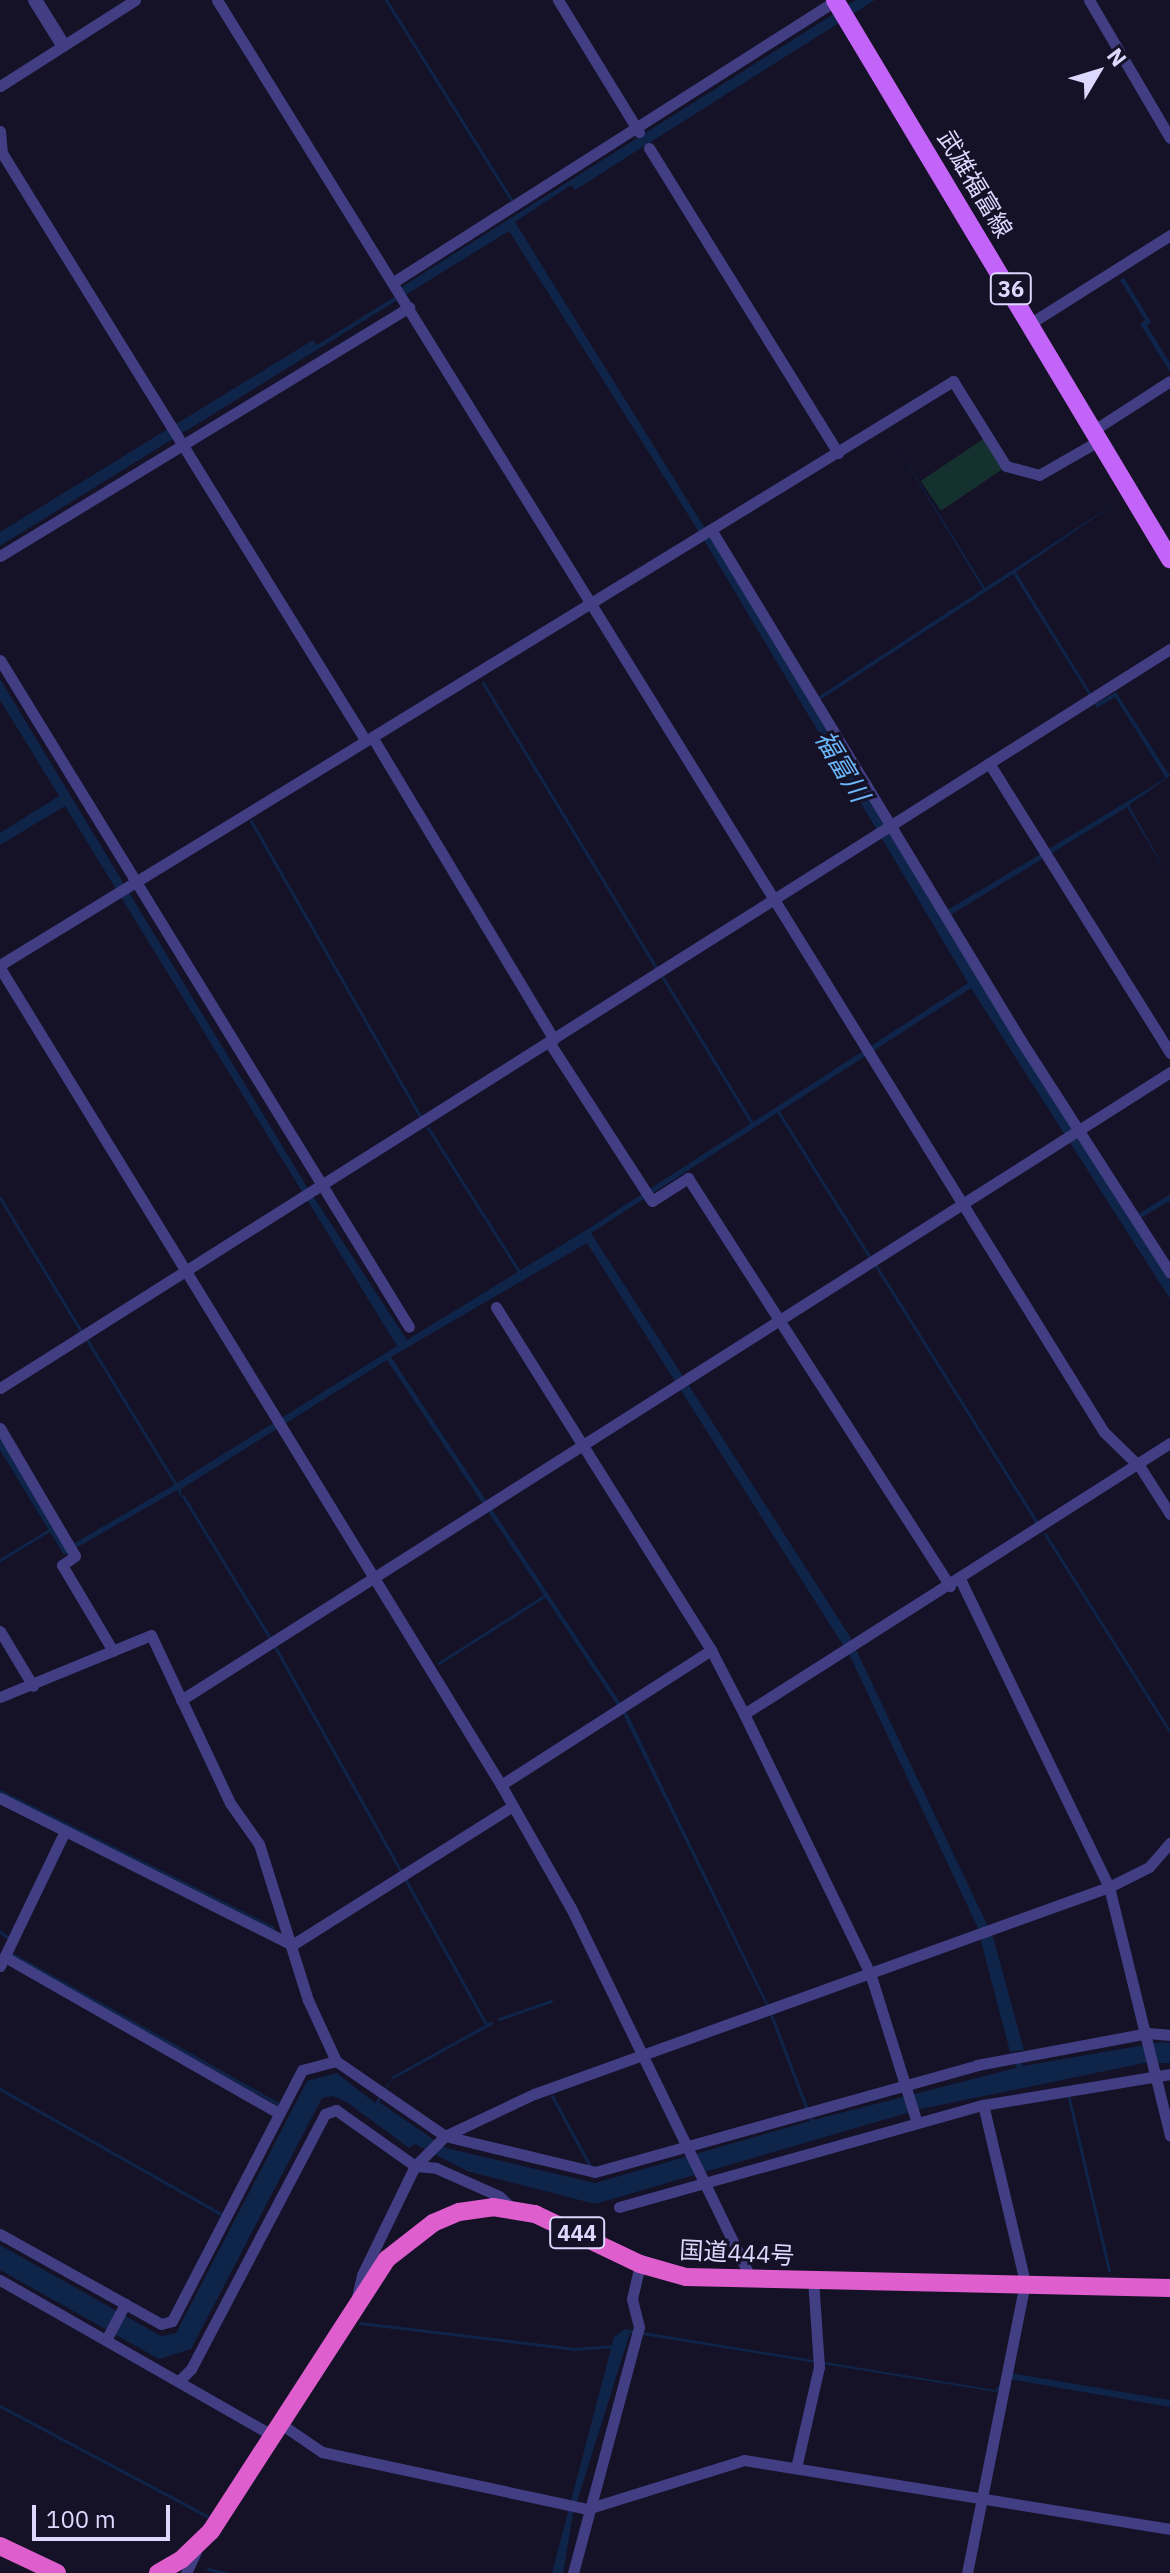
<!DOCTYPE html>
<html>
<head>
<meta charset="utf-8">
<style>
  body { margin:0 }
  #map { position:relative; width:1170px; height:2573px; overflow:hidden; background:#151127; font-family:"IBM Plex Sans","Noto Sans JP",sans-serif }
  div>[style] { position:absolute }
  .green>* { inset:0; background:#143130; transform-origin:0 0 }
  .water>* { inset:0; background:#0f2449 }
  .stream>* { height:3px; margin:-1.5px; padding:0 1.5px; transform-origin:1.5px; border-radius:1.5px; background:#0f2449 }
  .minor>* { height:11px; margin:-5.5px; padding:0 5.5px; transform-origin:5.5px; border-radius:5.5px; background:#413e84 }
  .tertiary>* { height:14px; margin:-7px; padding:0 7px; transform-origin:7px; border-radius:7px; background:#413e84 }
  .primary>* { height:18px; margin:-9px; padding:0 9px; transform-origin:9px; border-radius:9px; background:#c364f9 }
  .trunk>* { height:18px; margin:-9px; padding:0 9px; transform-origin:9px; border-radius:9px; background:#de5ece }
  span { translate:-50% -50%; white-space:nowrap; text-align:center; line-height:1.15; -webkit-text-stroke:6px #151127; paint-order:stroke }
  .shield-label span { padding:2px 6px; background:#151127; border:2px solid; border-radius:6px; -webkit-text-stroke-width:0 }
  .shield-label { font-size:22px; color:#ddd9fe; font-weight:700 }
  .street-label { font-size:24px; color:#ddd9fe }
  .water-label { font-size:26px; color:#6bb6f9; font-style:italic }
  .north { position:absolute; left:1058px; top:32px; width:80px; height:80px; -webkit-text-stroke:6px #151127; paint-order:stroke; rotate:52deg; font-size:22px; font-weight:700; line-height:32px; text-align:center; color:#ddd9fe }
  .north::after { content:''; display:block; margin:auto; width:28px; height:36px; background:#ddd9fe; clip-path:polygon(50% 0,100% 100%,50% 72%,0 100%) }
  .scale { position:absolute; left:32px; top:2505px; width:138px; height:36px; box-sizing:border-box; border:4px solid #ddd9fe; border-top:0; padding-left:10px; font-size:24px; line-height:28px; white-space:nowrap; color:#ddd9fe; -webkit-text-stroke:6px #151127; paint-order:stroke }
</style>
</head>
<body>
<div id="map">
  <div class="green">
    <div style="left:983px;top:439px;width:36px;height:75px;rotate:56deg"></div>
  </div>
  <div class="water">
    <div style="clip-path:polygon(evenodd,856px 0,875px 0,575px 190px,571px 185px,515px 222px,812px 701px,983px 589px,888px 432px,985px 588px,1123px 498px,1016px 572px,1097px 703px,1116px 692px,1170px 776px,1129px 805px,1170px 879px,1127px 807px,949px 916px,1137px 1215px,1170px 1194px,1170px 1201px,1132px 1223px,1170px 1282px,1170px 1299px,971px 988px,591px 1233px,849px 1635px,993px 1937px,1024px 2050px,1010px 2052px,977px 1926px,850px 1656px,587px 1243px,391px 1357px,627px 1713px,772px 2012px,813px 2120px,1016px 2068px,1015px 2061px,1021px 2060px,1023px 2066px,1162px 2042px,1170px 2043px,1170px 2063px,1144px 2063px,921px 2109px,595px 2204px,467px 2171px,415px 2144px,409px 2148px,348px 2103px,333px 2096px,322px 2098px,191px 2349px,159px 2359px,0 2270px,0 2245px,161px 2336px,176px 2333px,307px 2081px,337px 2073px,375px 2103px,395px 2074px,379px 2102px,446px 2148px,595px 2183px,810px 2121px,767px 2007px,623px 1714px,387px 1360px,181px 1489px,182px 1498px,177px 1490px,64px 1555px,0 1450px,0 1438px,73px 1544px,174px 1485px,172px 1476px,177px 1483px,397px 1346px,65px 806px,0 845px,0 833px,59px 796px,0 700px,0 679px,307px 1187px,407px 1340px,591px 1227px,968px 983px,704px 540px,509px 231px,0 546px,0 532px,313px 340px,317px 345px,396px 296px,403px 286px,856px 0,1013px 574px,1097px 708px,1115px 697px,1166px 778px,946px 911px,814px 704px,1013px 574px)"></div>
    <div style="clip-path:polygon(1124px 278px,1151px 322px,1147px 326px,1170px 363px,1170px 372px,1140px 324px,1145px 320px,1120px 280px)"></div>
    <div style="clip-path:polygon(625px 2329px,995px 2390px,1010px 2373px,1170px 2400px,1170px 2407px,1009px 2379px,996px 2392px,630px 2333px,573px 2514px,563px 2573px,552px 2573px,614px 2337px)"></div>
  </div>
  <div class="stream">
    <div style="left:386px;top:0;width:235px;rotate:57.9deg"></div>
    <div style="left:483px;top:683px;width:333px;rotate:58.7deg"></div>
    <div style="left:251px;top:821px;width:340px;rotate:60.2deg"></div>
    <div style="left:663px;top:978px;width:172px;rotate:58.5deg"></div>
    <div style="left:777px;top:1110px;width:173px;rotate:57.8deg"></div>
    <div style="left:428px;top:1128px;width:172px;rotate:57.6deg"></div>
    <div style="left:0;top:1198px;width:156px;rotate:58.7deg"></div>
    <div style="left:876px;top:1266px;width:305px;rotate:57.9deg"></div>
    <div style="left:87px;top:1340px;width:164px;rotate:58.4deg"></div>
    <div style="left:183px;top:1496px;width:167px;rotate:58.5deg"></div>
    <div style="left:1045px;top:1534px;width:234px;rotate:57.7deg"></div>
    <div style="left:0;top:1560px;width:60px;rotate:-31.3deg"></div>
    <div style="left:275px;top:1647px;width:256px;rotate:60.7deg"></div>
    <div style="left:439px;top:1663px;width:125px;rotate:-32.5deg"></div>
    <div style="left:0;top:1791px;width:305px;rotate:26.6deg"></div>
    <div style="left:405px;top:1879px;width:166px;rotate:60.8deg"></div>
    <div style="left:0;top:1932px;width:11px;rotate:34deg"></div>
    <div style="left:12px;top:1954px;width:308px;rotate:29.4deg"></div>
    <div style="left:499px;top:2019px;width:55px;rotate:-19.1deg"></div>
    <div style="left:393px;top:2077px;width:112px;rotate:-28.9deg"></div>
    <div style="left:0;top:2089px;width:254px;rotate:29.5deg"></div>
    <div style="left:1068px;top:2094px;width:181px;rotate:76.9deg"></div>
    <div style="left:552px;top:2096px;width:80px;rotate:61.5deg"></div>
    <div style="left:360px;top:2323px;width:216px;rotate:6.9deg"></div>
    <div style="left:574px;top:2349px;width:40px;rotate:-4.3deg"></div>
    <div style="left:0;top:2406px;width:234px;rotate:28deg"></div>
    <div style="left:208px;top:2569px;width:18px;rotate:13deg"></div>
  </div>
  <div class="minor">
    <div style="left:217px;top:0;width:1684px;rotate:58.23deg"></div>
    <div style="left:1104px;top:1432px;width:50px;rotate:44.2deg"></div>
    <div style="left:1140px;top:1467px;width:56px;rotate:57.4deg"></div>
    <div style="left:558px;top:0;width:155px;rotate:58.5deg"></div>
    <div style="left:1089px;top:0;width:160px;rotate:59.6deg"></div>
    <div style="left:0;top:86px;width:160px;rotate:-32.5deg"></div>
    <div style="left:0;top:131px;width:22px;rotate:85deg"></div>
    <div style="left:2px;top:153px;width:688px;rotate:58.25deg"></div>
    <div style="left:649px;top:148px;width:359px;rotate:58.2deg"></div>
    <div style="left:395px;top:281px;width:522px;rotate:-32.47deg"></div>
    <div style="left:1031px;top:323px;width:165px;rotate:-32.3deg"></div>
    <div style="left:1094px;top:430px;width:90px;rotate:-32.8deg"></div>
    <div style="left:712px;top:531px;width:594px;rotate:58.77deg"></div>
    <div style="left:1020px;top:1039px;width:278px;rotate:57.3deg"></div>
    <div style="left:0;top:556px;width:479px;rotate:-31.3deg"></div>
    <div style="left:0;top:660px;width:782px;rotate:58.48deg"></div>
    <div style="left:374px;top:740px;width:349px;rotate:59deg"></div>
    <div style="left:989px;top:763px;width:342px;rotate:58deg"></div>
    <div style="left:0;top:965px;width:1118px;rotate:-31.5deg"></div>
    <div style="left:953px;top:381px;width:100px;rotate:58.1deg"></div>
    <div style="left:1006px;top:466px;width:34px;rotate:15deg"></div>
    <div style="left:1039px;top:475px;width:70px;rotate:-29.8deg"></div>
    <div style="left:0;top:968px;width:958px;rotate:58.48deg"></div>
    <div style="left:501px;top:1785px;width:142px;rotate:60.4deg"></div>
    <div style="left:571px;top:1908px;width:412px;rotate:64.1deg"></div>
    <div style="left:549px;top:1042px;width:189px;rotate:57.1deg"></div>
    <div style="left:652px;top:1201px;width:43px;rotate:-32.6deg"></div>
    <div style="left:688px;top:1178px;width:485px;rotate:57.3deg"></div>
    <div style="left:496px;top:1307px;width:405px;rotate:57.9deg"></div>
    <div style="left:711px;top:1650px;width:72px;rotate:62.7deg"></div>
    <div style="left:744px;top:1714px;width:288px;rotate:64.1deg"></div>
    <div style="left:870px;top:1973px;width:157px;rotate:72.6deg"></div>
    <div style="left:0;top:1388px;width:1384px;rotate:-32.28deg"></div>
    <div style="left:0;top:1428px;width:148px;rotate:59.6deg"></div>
    <div style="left:75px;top:1556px;width:16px;rotate:145deg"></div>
    <div style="left:62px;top:1565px;width:100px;rotate:59.3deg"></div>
    <div style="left:960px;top:1579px;width:342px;rotate:64.2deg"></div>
    <div style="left:1109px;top:1887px;width:256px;rotate:76.2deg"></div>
    <div style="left:0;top:1631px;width:64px;rotate:59deg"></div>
    <div style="left:0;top:1697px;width:163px;rotate:-22.3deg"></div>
    <div style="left:151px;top:1635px;width:186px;rotate:64.8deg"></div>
    <div style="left:230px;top:1803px;width:50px;rotate:54.7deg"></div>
    <div style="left:259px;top:1844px;width:164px;rotate:72.6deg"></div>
    <div style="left:308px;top:2000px;width:67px;rotate:65.3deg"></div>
    <div style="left:336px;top:2061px;width:132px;rotate:34.5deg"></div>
    <div style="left:445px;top:2136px;width:154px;rotate:13.5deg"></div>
    <div style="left:595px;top:2172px;width:397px;rotate:-15.6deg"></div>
    <div style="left:977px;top:2065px;width:174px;rotate:-10.6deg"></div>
    <div style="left:1148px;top:2033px;width:22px;rotate:5deg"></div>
    <div style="left:181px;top:1700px;width:1172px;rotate:-32.41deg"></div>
    <div style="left:744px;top:1714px;width:505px;rotate:-32.46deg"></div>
    <div style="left:501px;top:1785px;width:250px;rotate:-32.7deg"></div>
    <div style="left:0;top:1798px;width:327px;rotate:26.7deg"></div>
    <div style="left:292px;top:1945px;width:261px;rotate:-32.2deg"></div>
    <div style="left:5px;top:1957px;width:314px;rotate:29.7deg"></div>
    <div style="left:0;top:1966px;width:150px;rotate:-64.3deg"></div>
    <div style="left:619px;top:2207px;width:378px;rotate:-15.7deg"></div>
    <div style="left:983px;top:2105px;width:190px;rotate:-9.4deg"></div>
    <div style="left:0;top:2234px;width:184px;rotate:29.2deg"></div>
    <div style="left:161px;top:2324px;width:11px;rotate:-15deg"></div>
    <div style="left:172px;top:2321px;width:283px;rotate:-62.6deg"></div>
    <div style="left:302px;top:2070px;width:35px;rotate:-15deg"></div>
    <div style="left:0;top:2280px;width:315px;rotate:29.7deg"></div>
    <div style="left:357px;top:2297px;width:23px;rotate:-77deg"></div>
    <div style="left:362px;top:2275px;width:121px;rotate:-64.1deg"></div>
    <div style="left:415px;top:2166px;width:42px;rotate:-45deg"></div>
    <div style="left:445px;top:2136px;width:98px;rotate:-25.3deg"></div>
    <div style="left:534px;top:2094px;width:611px;rotate:-19.8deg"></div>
    <div style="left:1109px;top:1887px;width:45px;rotate:-26.6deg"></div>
    <div style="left:1149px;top:1867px;width:32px;rotate:-49deg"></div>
    <div style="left:106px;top:2340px;width:41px;rotate:-62.2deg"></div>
    <div style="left:179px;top:2381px;width:17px;rotate:-45deg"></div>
    <div style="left:191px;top:2369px;width:288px;rotate:-62.3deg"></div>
    <div style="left:325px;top:2114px;width:12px;rotate:-20deg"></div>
    <div style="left:336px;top:2110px;width:97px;rotate:35.3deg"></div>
    <div style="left:415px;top:2166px;width:21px;rotate:5deg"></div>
    <div style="left:436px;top:2168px;width:69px;rotate:24deg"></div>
    <div style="left:499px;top:2196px;width:18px;rotate:43deg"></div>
    <div style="left:281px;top:2424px;width:50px;rotate:34.3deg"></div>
    <div style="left:322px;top:2452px;width:271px;rotate:12.1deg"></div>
    <div style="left:587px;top:2509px;width:164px;rotate:-17.3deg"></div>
    <div style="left:744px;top:2460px;width:432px;rotate:9.2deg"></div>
    <div style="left:796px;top:2468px;width:104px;rotate:-77.2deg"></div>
    <div style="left:819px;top:2367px;width:87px;rotate:-93.9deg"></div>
    <div style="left:186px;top:2573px;width:23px;rotate:-65deg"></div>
    <div style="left:573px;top:2573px;width:255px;rotate:-75deg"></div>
    <div style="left:639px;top:2327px;width:29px;rotate:-104deg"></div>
    <div style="left:632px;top:2299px;width:36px;rotate:-77deg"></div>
    <div style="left:967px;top:2573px;width:297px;rotate:-78.7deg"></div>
    <div style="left:1025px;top:2282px;width:182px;rotate:-103.3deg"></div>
  </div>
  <div class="tertiary">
    <div style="left:35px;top:0;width:53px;rotate:58.1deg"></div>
  </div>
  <div class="primary">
    <div style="left:835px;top:0;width:652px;rotate:59.07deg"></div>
  </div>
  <div class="trunk">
    <div style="left:0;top:2546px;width:63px;rotate:25.3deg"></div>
    <div style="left:158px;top:2573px;width:28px;rotate:-30deg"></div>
    <div style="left:182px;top:2559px;width:40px;rotate:-44deg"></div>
    <div style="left:211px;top:2531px;width:324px;rotate:-57.1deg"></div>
    <div style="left:387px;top:2259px;width:58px;rotate:-38deg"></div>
    <div style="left:433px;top:2223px;width:28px;rotate:-23deg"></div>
    <div style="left:459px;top:2212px;width:34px;rotate:-8deg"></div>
    <div style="left:493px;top:2207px;width:43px;rotate:9.5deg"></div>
    <div style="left:535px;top:2214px;width:116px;rotate:25.5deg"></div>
    <div style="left:640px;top:2264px;width:48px;rotate:15.8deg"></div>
    <div style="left:686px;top:2277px;width:484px;rotate:1.3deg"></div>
  </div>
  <div class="shield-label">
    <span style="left:1011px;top:289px">36</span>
    <span style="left:577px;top:2233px">444</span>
  </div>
  <div class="street-label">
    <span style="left:975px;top:184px;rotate:59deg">武雄福富線</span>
    <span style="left:737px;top:2253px;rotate:3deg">国道444号</span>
  </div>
  <div class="water-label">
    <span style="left:842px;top:766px;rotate:59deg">福富川</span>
  </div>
  <div class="north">N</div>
  <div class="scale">100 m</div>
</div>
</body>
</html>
